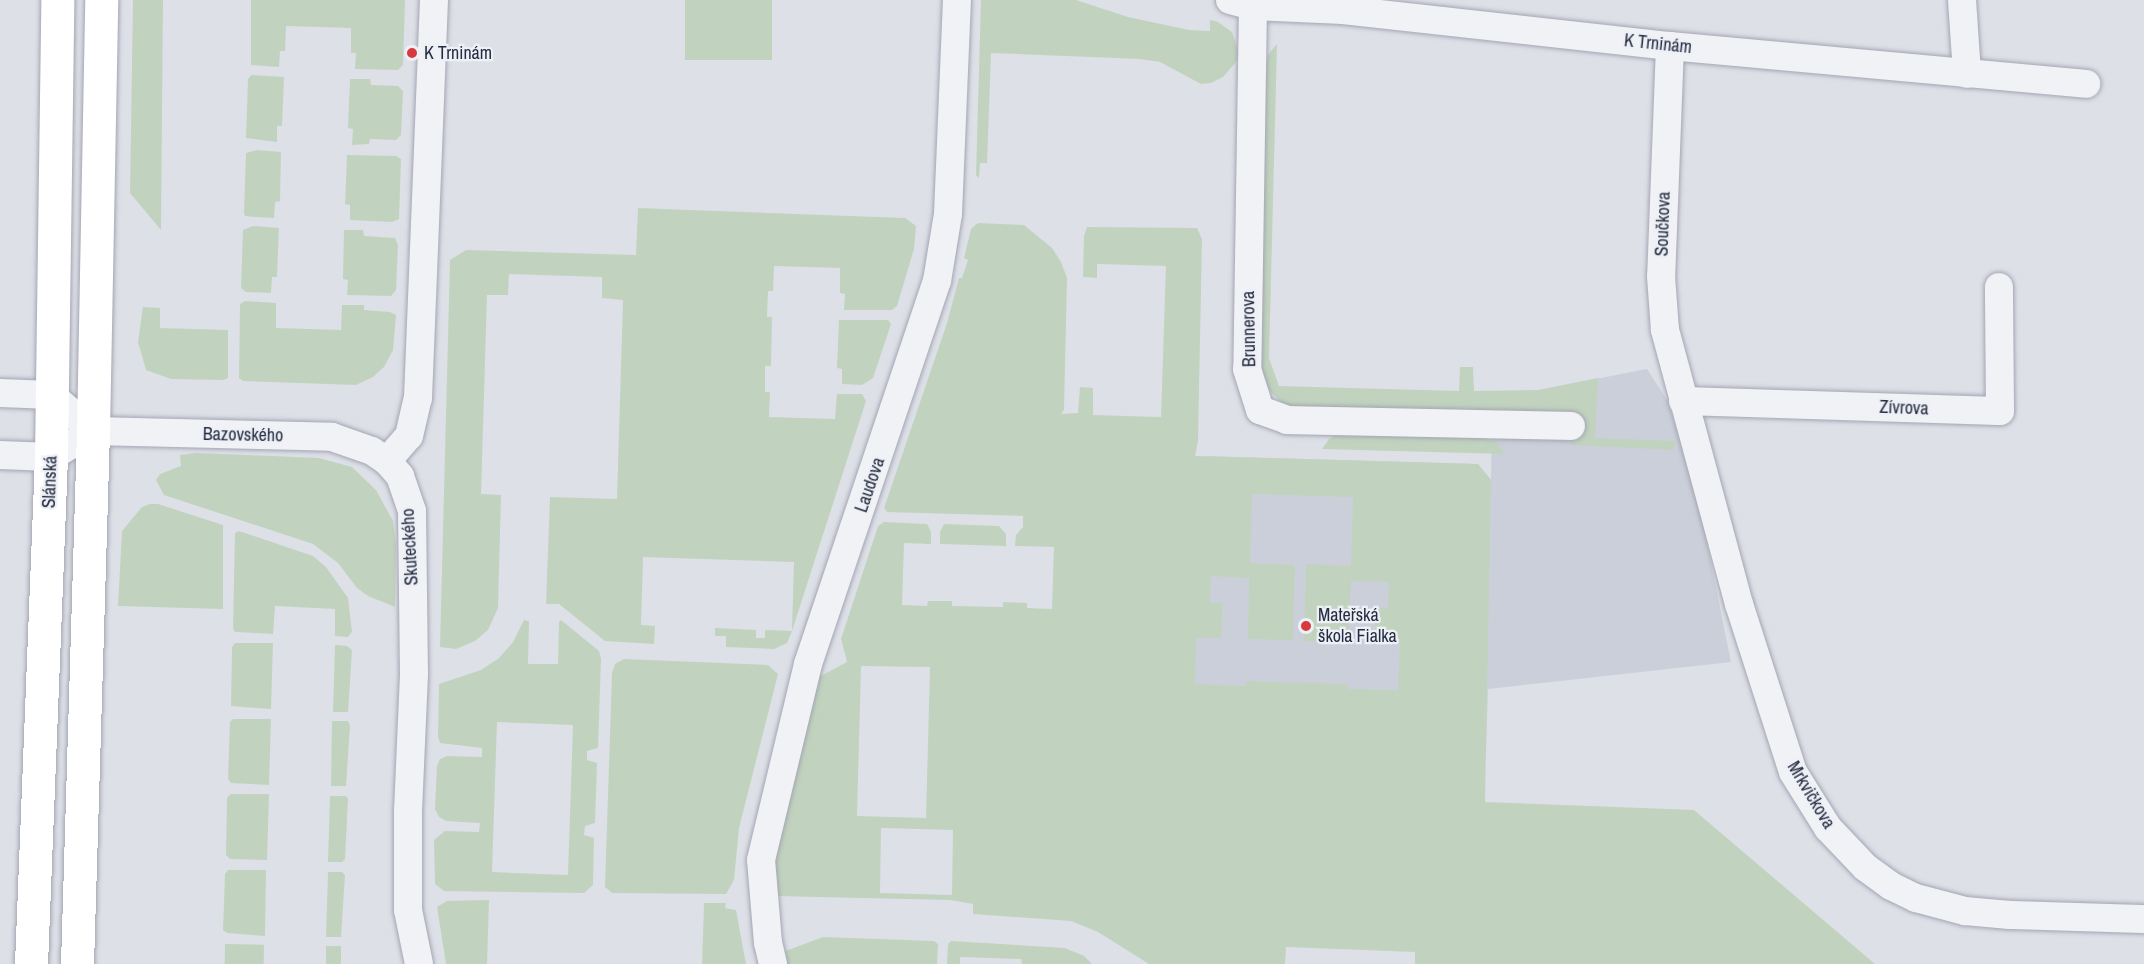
<!DOCTYPE html>
<html>
<head>
<meta charset="utf-8">
<style>
  body { margin:0 }
  #map { position:relative; width:2144px; height:964px; overflow:hidden; background:#dee0e8; font-family:"Archivo Narrow",sans-serif }
  div>[style] { position:absolute }
  .built>* { inset:0; background:#cbcfda }
  .green>* { inset:0; background:#c1d3be; transform-origin:0 0 }
  .roads { filter:drop-shadow(0 0 2px #a3a6b2) drop-shadow(0 0 2px #a3a6b2) }
  .street>* { height:28px; margin:-14px; padding:0 14px; transform-origin:14px; border-radius:14px; background:#f1f2f6 }
  .secondary>* { height:33px; margin:-16.5px; padding:0 16.5px; transform-origin:16.5px; border-radius:16.5px; background:#fff }
  .dots>* { width:16px; height:16px; translate:-50% -50%; box-sizing:border-box; border:3px solid #edf0f6; border-radius:50% }
  span { translate:-50% -50%; white-space:nowrap; text-align:center; line-height:1.15; -webkit-text-stroke:4.5px #edf0f6; paint-order:stroke }
  .street-label { font-size:18px; color:#262c40 }
  .poi-label { font-size:18px; color:#262c40 }
  .left { translate:0 -50%; text-align:left }
</style>
</head>
<body>
<div id="map">
  <div class="built">
    <div style="clip-path:polygon(1647px 369px,1669px 403px,1699px 503px,1731px 662px,1488px 689px,1486px 753px,1179px 747px,1206px 456px,1478px 464px,1491px 480px,1492px 417px,1570px 384px)"></div>
  </div>
  <div class="green">
    <div style="clip-path:polygon(133px 0,163px 0,161px 230px,130px 193px)"></div>
    <div style="clip-path:polygon(251px 0,405px 0,403px 65px,398px 70px,355px 69px,356px 53px,351px 53px,351px 28px,286px 26px,285px 51px,280px 51px,279px 67px,251px 65px)"></div>
    <div style="left:685px;top:0;width:87px;height:60px"></div>
    <div style="clip-path:polygon(981px 0,1076px 0,1128px 17px,1189px 30px,1210px 31px,1210px 20px,1218px 22px,1232px 32px,1239px 53px,1236px 62px,1223px 77px,1211px 83px,1201px 84px,1160px 62px,1140px 59px,991px 53px,987px 163px,980px 163px,979px 178px,976px 175px)"></div>
    <div style="clip-path:polygon(1277px 44px,1269px 358px,1279px 386px,1459px 391px,1460px 367px,1473px 367px,1474px 391px,1538px 390px,1598px 378px,1595px 438px,1675px 441px,1674px 450px,1571px 445px,1570px 419px,1305px 411px,1282px 403px,1270px 391px,1260px 370px,1265px 64px,1268px 55px)"></div>
    <div style="clip-path:polygon(251px 75px,284px 77px,282px 126px,277px 126px,277px 142px,246px 138px,248px 79px)"></div>
    <div style="clip-path:polygon(350px 79px,370px 79px,371px 85px,398px 86px,403px 91px,401px 135px,396px 140px,370px 139px,369px 144px,352px 145px,353px 129px,348px 128px)"></div>
    <div style="clip-path:polygon(257px 150px,281px 152px,280px 201px,275px 202px,274px 218px,254px 217px,245px 216px,244px 213px,246px 153px)"></div>
    <div style="clip-path:polygon(347px 155px,396px 156px,401px 159px,399px 219px,392px 222px,350px 220px,350px 205px,345px 204px)"></div>
    <div style="clip-path:polygon(638px 208px,905px 218px,916px 226px,914px 249px,897px 306px,892px 310px,844px 310px,845px 294px,840px 293px,840px 268px,774px 266px,773px 291px,768px 291px,767px 317px,772px 317px,771px 366px,765px 366px,765px 392px,770px 392px,769px 417px,835px 419px,837px 394px,862px 394px,866px 401px,792px 631px,787px 643px,774px 649px,726px 647px,726px 636px,715px 636px,715px 628px,756px 630px,756px 638px,765px 638px,765px 630px,792px 631px,794px 562px,643px 557px,641px 625px,655px 626px,654px 644px,605px 641px,559px 604px,546px 604px,550px 497px,617px 499px,623px 300px,602px 298px,602px 277px,509px 274px,508px 295px,487px 295px,481px 494px,501px 495px,498px 608px,488px 630px,475px 641px,456px 649px,440px 647px,450px 260px,466px 250px,636px 255px)"></div>
    <div style="clip-path:polygon(evenodd,978px 223px,1024px 225px,1052px 248px,1061px 262px,1067px 278px,1064px 410px,1061px 414px,1078px 413px,1080px 387px,1093px 388px,1093px 415px,1161px 417px,1166px 266px,1097px 264px,1097px 278px,1083px 277px,1084px 236px,1087px 227px,1197px 228px,1202px 239px,1198px 441px,1195px 456px,1478px 464px,1491px 480px,1485px 802px,1694px 810px,1875px 964px,1415px 964px,1415px 952px,1286px 947px,1285px 964px,1149px 964px,1098px 932px,1071px 921px,973px 914px,973px 904px,950px 900px,774px 896px,773px 863px,817px 678px,847px 662px,841px 639px,878px 526px,884px 522px,927px 524px,931px 532px,931px 544px,904px 543px,902px 605px,927px 606px,928px 601px,952px 601px,952px 606px,1003px 607px,1003px 602px,1027px 603px,1027px 608px,1052px 609px,1054px 547px,1015px 546px,1016px 535px,1023px 527px,1023px 516px,887px 512px,884px 508px,947px 323px,959px 278px,962px 278px,968px 260px,964px 258px,971px 229px,978px 223px,1252px 494px,1353px 497px,1351px 566px,1306px 564px,1304px 641px,1348px 643px,1351px 581px,1389px 582px,1388px 608px,1376px 608px,1375px 643px,1400px 644px,1398px 690px,1348px 689px,1348px 684px,1246px 681px,1246px 686px,1195px 684px,1196px 638px,1221px 638px,1223px 603px,1210px 603px,1211px 576px,1249px 578px,1248px 639px,1293px 640px,1295px 565px,1250px 563px,1252px 494px,978px 223px,861px 666px,930px 667px,926px 818px,857px 816px,861px 666px,978px 223px,881px 828px,953px 830px,952px 895px,880px 893px,881px 828px)"></div>
    <div style="clip-path:polygon(253px 226px,279px 228px,277px 277px,272px 277px,271px 293px,246px 292px,241px 288px,243px 230px)"></div>
    <div style="clip-path:polygon(344px 230px,363px 230px,364px 236px,395px 238px,398px 245px,396px 290px,391px 296px,347px 295px,348px 280px,343px 279px)"></div>
    <div style="clip-path:polygon(245px 301px,276px 303px,276px 328px,341px 330px,342px 305px,364px 305px,364px 310px,390px 312px,396px 315px,393px 350px,384px 367px,373px 377px,356px 385px,243px 381px,239px 378px,240px 304px)"></div>
    <div style="clip-path:polygon(143px 307px,160px 308px,160px 328px,228px 330px,228px 378px,223px 380px,171px 379px,146px 370px,138px 342px)"></div>
    <div style="clip-path:polygon(839px 320px,888px 320px,891px 324px,873px 378px,862px 385px,842px 384px,842px 369px,837px 368px)"></div>
    <div style="clip-path:polygon(1342px 431px,1476px 433px,1497px 443px,1505px 454px,1322px 449px,1329px 439px)"></div>
    <div style="clip-path:polygon(196px 453px,319px 458px,352px 467px,376px 490px,393px 521px,396px 545px,395px 607px,368px 596px,357px 588px,338px 563px,313px 544px,164px 495px,156px 480px,160px 474px,181px 466px,180px 455px)"></div>
    <div style="clip-path:polygon(150px 504px,158px 504px,223px 525px,223px 609px,118px 606px,122px 531px,142px 507px)"></div>
    <div style="clip-path:polygon(944px 524px,999px 526px,1006px 534px,1006px 546px,940px 544px,940px 532px)"></div>
    <div style="clip-path:polygon(239px 531px,313px 556px,326px 567px,348px 598px,352px 632px,348px 637px,335px 636px,335px 609px,275px 606px,273px 634px,235px 632px,233px 629px,235px 533px)"></div>
    <div style="clip-path:polygon(evenodd,524px 620px,529px 621px,528px 664px,558px 664px,559px 622px,561px 620px,599px 651px,601px 659px,598px 748px,587px 751px,587px 760px,597px 763px,595px 823px,585px 826px,584px 835px,594px 838px,593px 885px,584px 893px,444px 891px,435px 884px,434px 840px,445px 831px,479px 832px,480px 823px,446px 821px,439px 817px,435px 809px,437px 766px,440px 759px,447px 756px,482px 757px,482px 748px,440px 743px,438px 737px,439px 684px,481px 670px,499px 658px,513px 642px,524px 620px,497px 722px,573px 725px,568px 875px,492px 872px,497px 722px)"></div>
    <div style="clip-path:polygon(235px 643px,273px 643px,271px 709px,231px 706px,232px 647px)"></div>
    <div style="clip-path:polygon(335px 645px,347px 646px,352px 650px,348px 712px,333px 712px)"></div>
    <div style="clip-path:polygon(624px 659px,768px 665px,778px 674px,739px 828px,734px 880px,726px 894px,612px 893px,605px 887px,612px 673px,615px 664px)"></div>
    <div style="clip-path:polygon(233px 719px,271px 719px,269px 785px,231px 783px,228px 779px,230px 722px)"></div>
    <div style="clip-path:polygon(332px 721px,348px 721px,350px 726px,346px 786px,331px 786px)"></div>
    <div style="clip-path:polygon(231px 794px,269px 794px,267px 860px,230px 859px,226px 855px,227px 798px)"></div>
    <div style="clip-path:polygon(330px 796px,346px 796px,348px 799px,345px 859px,342px 862px,328px 862px)"></div>
    <div style="clip-path:polygon(228px 870px,266px 870px,265px 936px,227px 933px,223px 930px,225px 874px)"></div>
    <div style="clip-path:polygon(328px 872px,342px 872px,345px 875px,341px 937px,326px 937px)"></div>
    <div style="clip-path:polygon(489px 900px,487px 964px,446px 964px,437px 907px,447px 901px)"></div>
    <div style="clip-path:polygon(704px 903px,726px 903px,725px 908px,736px 910px,746px 964px,702px 964px)"></div>
    <div style="clip-path:polygon(823px 937px,934px 941px,938px 944px,937px 964px,785px 964px,783px 952px)"></div>
    <div style="clip-path:polygon(951px 941px,1065px 948px,1084px 956px,1092px 964px,1022px 964px,1021px 959px,960px 957px,960px 964px,947px 964px,948px 944px)"></div>
    <div style="left:225px;top:944px;width:39px;height:20px;rotate:1deg"></div>
    <div style="left:326px;top:946px;width:15px;height:18px"></div>
  </div>
  <div class="roads">
    <div class="street">
      <div style="left:1230px;top:0;width:24px;rotate:15deg"></div>
      <div style="left:1253px;top:6px;width:90px;rotate:2.5deg"></div>
      <div style="left:1343px;top:10px;width:329px;rotate:6.3deg"></div>
      <div style="left:1670px;top:46px;width:418px;rotate:5.2deg"></div>
      <div style="left:1962px;top:0;width:74px;rotate:86.1deg"></div>
      <div style="left:1253px;top:6px;width:363px;rotate:90.9deg"></div>
      <div style="left:1247px;top:369px;width:43px;rotate:72.4deg"></div>
      <div style="left:1260px;top:410px;width:29px;rotate:20deg"></div>
      <div style="left:1287px;top:420px;width:284px;rotate:1.2deg"></div>
      <div style="left:1670px;top:46px;width:230px;rotate:92.2deg"></div>
      <div style="left:1661px;top:276px;width:54px;rotate:85.8deg"></div>
      <div style="left:1665px;top:330px;width:284px;rotate:74.9deg"></div>
      <div style="left:1739px;top:604px;width:176px;rotate:72.2deg"></div>
      <div style="left:1793px;top:772px;width:66px;rotate:58deg"></div>
      <div style="left:1828px;top:828px;width:54px;rotate:46.5deg"></div>
      <div style="left:1865px;top:867px;width:32px;rotate:36deg"></div>
      <div style="left:1891px;top:886px;width:28px;rotate:26deg"></div>
      <div style="left:1916px;top:898px;width:51px;rotate:14.9deg"></div>
      <div style="left:1965px;top:911px;width:45px;rotate:5.1deg"></div>
      <div style="left:2010px;top:915px;width:134px;rotate:1.7deg"></div>
      <div style="left:0;top:393px;width:51px;rotate:2.2deg"></div>
      <div style="left:51px;top:395px;width:55px;rotate:40.6deg"></div>
      <div style="left:1683px;top:401px;width:317px;rotate:1.8deg"></div>
      <div style="left:2000px;top:411px;width:124px;rotate:-90.5deg"></div>
      <div style="left:0;top:455px;width:51px;rotate:2.2deg"></div>
      <div style="left:51px;top:457px;width:49px;rotate:-31.8deg"></div>
      <div style="left:93px;top:431px;width:239px;rotate:1.4deg"></div>
      <div style="left:332px;top:437px;width:42px;rotate:19.3deg"></div>
      <div style="left:372px;top:451px;width:18px;rotate:34deg"></div>
      <div style="left:387px;top:461px;width:20px;rotate:49deg"></div>
      <div style="left:400px;top:476px;width:37px;rotate:71deg"></div>
      <div style="left:412px;top:511px;width:163px;rotate:89.3deg"></div>
      <div style="left:414px;top:674px;width:137px;rotate:92.5deg"></div>
      <div style="left:408px;top:811px;width:99px;rotate:90deg"></div>
      <div style="left:408px;top:910px;width:55px;rotate:78.5deg"></div>
      <div style="left:387px;top:461px;width:33px;rotate:-49deg"></div>
      <div style="left:409px;top:436px;width:39px;rotate:-77deg"></div>
      <div style="left:418px;top:398px;width:398px;rotate:-87.7deg"></div>
      <div style="left:773px;top:964px;width:22px;rotate:-103deg"></div>
      <div style="left:768px;top:943px;width:83px;rotate:-94.8deg"></div>
      <div style="left:761px;top:860px;width:202px;rotate:-76.5deg"></div>
      <div style="left:808px;top:664px;width:404px;rotate:-71.4deg"></div>
      <div style="left:937px;top:281px;width:68px;rotate:-80.7deg"></div>
      <div style="left:948px;top:214px;width:214px;rotate:-87.6deg"></div>
    </div>
    <div class="secondary">
      <div style="left:31px;top:964px;width:507px;rotate:-87.74deg"></div>
      <div style="left:51px;top:457px;width:457px;rotate:-89.2deg"></div>
      <div style="left:77px;top:964px;width:533px;rotate:-88.28deg"></div>
      <div style="left:93px;top:431px;width:431px;rotate:-88.9deg"></div>
    </div>
  </div>
  <div class="dots">
    <div style="left:412px;top:53px;background:#d63a3d"></div>
    <div style="left:1306px;top:626px;background:#d63a3d"></div>
  </div>
  <div class="street-label">
    <span style="left:1658px;top:44px;rotate:6deg">K Trninám</span>
    <span style="left:1663px;top:224px;rotate:-88deg">Součkova</span>
    <span style="left:1249px;top:329px;rotate:-91deg">Brunnerova</span>
    <span style="left:1904px;top:408px;rotate:2deg">Zívrova</span>
    <span style="left:243px;top:435px;rotate:1deg">Bazovského</span>
    <span style="left:50px;top:482px;rotate:-88deg">Slánská</span>
    <span style="left:870px;top:485px;rotate:-71deg">Laudova</span>
    <span style="left:410px;top:547px;rotate:-93deg">Skuteckého</span>
    <span style="left:1811px;top:795px;rotate:59deg">Mrkvičkova</span>
  </div>
  <div class="poi-label">
    <span class="left" style="left:424px;top:53px">K Trninám</span>
    <span class="left" style="left:1318px;top:626px">Mateřská<br>škola Fialka</span>
  </div>
</div>
</body>
</html>
